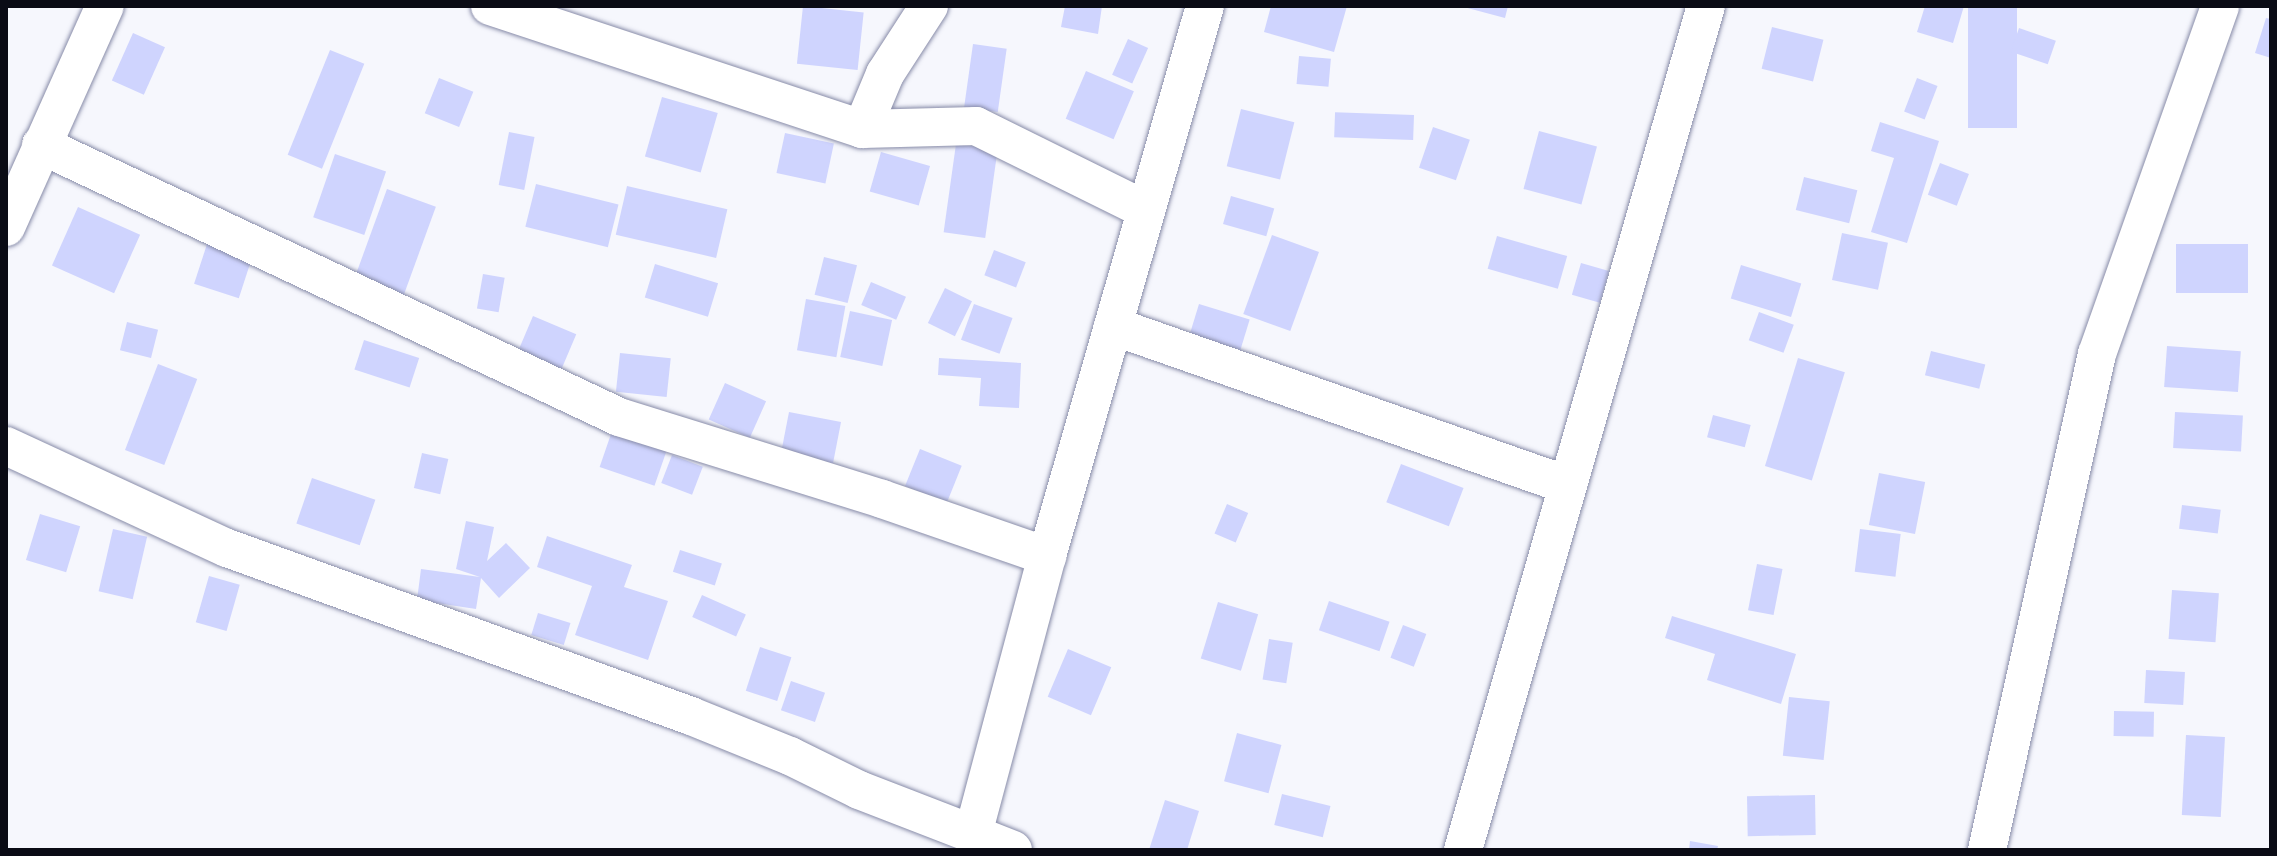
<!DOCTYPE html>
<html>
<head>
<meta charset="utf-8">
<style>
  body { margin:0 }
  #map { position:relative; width:2277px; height:856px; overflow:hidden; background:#f6f7fd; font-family:"Noto Sans",sans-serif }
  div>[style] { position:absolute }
  .building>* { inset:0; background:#cfd4fe; transform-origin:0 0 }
  .roads { filter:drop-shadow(0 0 2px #878ba8) drop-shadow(0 0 2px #878ba8) }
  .street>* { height:38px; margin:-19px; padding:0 19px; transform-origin:19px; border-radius:19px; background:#fff }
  span { translate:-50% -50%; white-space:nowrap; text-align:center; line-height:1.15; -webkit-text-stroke:8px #fff; paint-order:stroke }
  .frame { position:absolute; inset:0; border:8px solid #0a0b15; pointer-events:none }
</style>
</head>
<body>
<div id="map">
  <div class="building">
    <div style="left:803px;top:6px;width:61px;height:58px;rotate:6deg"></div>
    <div style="clip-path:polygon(1065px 6px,1102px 6px,1098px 34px,1061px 27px)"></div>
    <div style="clip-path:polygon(1271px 6px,1347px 6px,1334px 52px,1264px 32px)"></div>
    <div style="clip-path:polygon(1460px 6px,1508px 6px,1505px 18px)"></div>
    <div style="clip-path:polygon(1925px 6px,1964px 6px,1953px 43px,1917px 32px)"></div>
    <div style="left:1968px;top:6px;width:49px;height:122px"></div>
    <div style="clip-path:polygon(2266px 18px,2271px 19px,2271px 58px,2255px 53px)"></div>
    <div style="left:1772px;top:27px;width:53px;height:43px;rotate:14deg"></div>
    <div style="left:2019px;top:28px;width:39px;height:25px;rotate:19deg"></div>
    <div style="left:133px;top:33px;width:35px;height:52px;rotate:24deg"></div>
    <div style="left:1128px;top:39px;width:22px;height:39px;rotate:24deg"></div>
    <div style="left:973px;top:44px;width:34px;height:64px;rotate:8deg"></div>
    <div style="left:330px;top:50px;width:37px;height:113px;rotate:22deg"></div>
    <div style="left:1299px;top:56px;width:32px;height:28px;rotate:5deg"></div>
    <div style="left:1086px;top:71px;width:52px;height:52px;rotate:23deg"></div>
    <div style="left:439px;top:78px;width:37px;height:38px;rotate:22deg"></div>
    <div style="left:1917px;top:78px;width:22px;height:36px;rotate:21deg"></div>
    <div style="left:662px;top:97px;width:58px;height:62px;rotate:16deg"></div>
    <div style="left:1241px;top:109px;width:55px;height:59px;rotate:14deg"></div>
    <div style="left:1414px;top:115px;width:25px;height:79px;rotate:92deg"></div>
    <div style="clip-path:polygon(1880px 122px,1939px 141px,1907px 243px,1871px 232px,1894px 158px,1871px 151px)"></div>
    <div style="left:1433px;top:127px;width:39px;height:43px;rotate:19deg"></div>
    <div style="left:1539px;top:131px;width:60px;height:60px;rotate:15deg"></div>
    <div style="left:509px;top:132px;width:26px;height:54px;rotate:11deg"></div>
    <div style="left:785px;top:133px;width:50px;height:41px;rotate:12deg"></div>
    <div style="left:956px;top:144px;width:42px;height:89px;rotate:8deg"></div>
    <div style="left:881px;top:152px;width:51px;height:41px;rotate:16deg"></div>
    <div style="left:335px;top:154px;width:54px;height:67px;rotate:19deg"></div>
    <div style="left:1940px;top:163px;width:31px;height:34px;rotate:21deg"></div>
    <div style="left:1804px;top:177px;width:55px;height:34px;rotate:14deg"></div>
    <div style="left:536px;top:184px;width:85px;height:44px;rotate:14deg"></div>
    <div style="left:627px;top:186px;width:103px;height:50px;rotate:13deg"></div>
    <div style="left:387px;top:189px;width:52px;height:96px;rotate:20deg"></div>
    <div style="left:1231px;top:196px;width:45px;height:29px;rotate:16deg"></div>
    <div style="left:78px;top:207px;width:68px;height:64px;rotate:24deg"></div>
    <div style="left:1842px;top:233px;width:47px;height:48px;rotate:12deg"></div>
    <div style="left:1272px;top:235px;width:50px;height:84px;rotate:20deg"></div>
    <div style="left:1497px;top:236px;width:73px;height:34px;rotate:16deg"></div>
    <div style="left:208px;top:241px;width:47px;height:45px;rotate:18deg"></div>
    <div style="left:2248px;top:244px;width:49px;height:72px;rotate:90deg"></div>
    <div style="left:994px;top:250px;width:34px;height:27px;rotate:21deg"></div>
    <div style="left:824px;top:257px;width:34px;height:39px;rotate:14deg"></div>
    <div style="left:1581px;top:263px;width:29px;height:33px;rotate:16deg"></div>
    <div style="left:655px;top:264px;width:66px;height:35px;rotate:17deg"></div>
    <div style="left:1741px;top:265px;width:63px;height:35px;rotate:17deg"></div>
    <div style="left:483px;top:274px;width:22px;height:35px;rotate:10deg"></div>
    <div style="left:871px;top:282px;width:38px;height:25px;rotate:23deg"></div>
    <div style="left:945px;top:288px;width:30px;height:39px;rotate:26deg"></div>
    <div style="left:806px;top:299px;width:40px;height:52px;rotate:10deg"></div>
    <div style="left:974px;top:304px;width:41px;height:38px;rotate:20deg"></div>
    <div style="left:1199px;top:304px;width:53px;height:47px;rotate:17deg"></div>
    <div style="left:850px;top:311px;width:43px;height:47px;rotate:12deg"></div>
    <div style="left:1759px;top:312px;width:37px;height:30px;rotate:20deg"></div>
    <div style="left:533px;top:316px;width:47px;height:41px;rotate:23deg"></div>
    <div style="left:127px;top:322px;width:32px;height:29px;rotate:14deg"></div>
    <div style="left:364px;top:340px;width:58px;height:31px;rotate:18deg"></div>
    <div style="left:2167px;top:346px;width:74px;height:41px;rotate:4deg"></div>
    <div style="left:1931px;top:351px;width:56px;height:25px;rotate:14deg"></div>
    <div style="left:620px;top:353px;width:51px;height:39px;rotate:6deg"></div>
    <div style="clip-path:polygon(939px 358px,1021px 363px,1019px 408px,979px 406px,981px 378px,938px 375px)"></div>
    <div style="left:1798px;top:358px;width:49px;height:113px;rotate:17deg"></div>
    <div style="left:158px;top:364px;width:42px;height:92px;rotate:21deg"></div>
    <div style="left:725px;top:383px;width:45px;height:40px;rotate:24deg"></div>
    <div style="left:789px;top:412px;width:53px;height:42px;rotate:11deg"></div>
    <div style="left:2175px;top:412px;width:68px;height:36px;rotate:3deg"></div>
    <div style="left:1713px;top:415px;width:39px;height:23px;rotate:15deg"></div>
    <div style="left:612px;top:431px;width:58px;height:38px;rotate:19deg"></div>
    <div style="left:920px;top:449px;width:45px;height:40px;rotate:22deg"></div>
    <div style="left:422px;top:453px;width:27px;height:36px;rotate:13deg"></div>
    <div style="left:672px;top:455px;width:33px;height:30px;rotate:21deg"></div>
    <div style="left:1401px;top:464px;width:67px;height:41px;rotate:21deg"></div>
    <div style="left:1879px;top:473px;width:47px;height:53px;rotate:11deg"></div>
    <div style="left:312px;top:478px;width:67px;height:48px;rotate:19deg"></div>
    <div style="left:1227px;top:504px;width:23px;height:32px;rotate:23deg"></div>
    <div style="left:2182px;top:505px;width:39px;height:24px;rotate:7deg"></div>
    <div style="left:40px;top:514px;width:42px;height:48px;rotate:17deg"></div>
    <div style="clip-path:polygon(466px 521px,494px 527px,487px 561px,506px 543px,530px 568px,499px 598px,481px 578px,476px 609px,417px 600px,421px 569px,480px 577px,456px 569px)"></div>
    <div style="left:113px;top:529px;width:35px;height:64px;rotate:13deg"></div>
    <div style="left:1860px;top:529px;width:41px;height:43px;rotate:7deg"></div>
    <div style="clip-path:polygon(547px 536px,632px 565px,624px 587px,668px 601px,648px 660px,575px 635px,592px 586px,537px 567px)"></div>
    <div style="left:680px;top:550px;width:44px;height:23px;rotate:18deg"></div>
    <div style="left:1757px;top:564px;width:26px;height:47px;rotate:11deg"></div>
    <div style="left:209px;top:576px;width:32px;height:48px;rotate:16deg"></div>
    <div style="left:2172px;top:590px;width:47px;height:49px;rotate:4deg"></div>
    <div style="left:702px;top:595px;width:48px;height:24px;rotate:24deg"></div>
    <div style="left:1329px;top:601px;width:64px;height:31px;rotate:19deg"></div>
    <div style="left:1218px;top:602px;width:42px;height:59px;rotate:17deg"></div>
    <div style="left:538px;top:613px;width:34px;height:23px;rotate:17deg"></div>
    <div style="clip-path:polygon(1672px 616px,1796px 654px,1781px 704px,1707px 680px,1715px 654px,1665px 638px)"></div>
    <div style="left:1403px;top:625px;width:25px;height:35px;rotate:21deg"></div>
    <div style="left:1269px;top:639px;width:24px;height:41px;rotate:9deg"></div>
    <div style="left:760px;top:647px;width:33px;height:46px;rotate:18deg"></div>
    <div style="left:1068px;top:649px;width:47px;height:52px;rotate:23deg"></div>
    <div style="left:2146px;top:670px;width:39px;height:33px;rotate:3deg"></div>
    <div style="left:791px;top:681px;width:36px;height:31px;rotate:19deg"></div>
    <div style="left:1789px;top:697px;width:41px;height:59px;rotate:6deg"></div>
    <div style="left:2114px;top:711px;width:40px;height:25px;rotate:1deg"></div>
    <div style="left:1237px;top:733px;width:46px;height:50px;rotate:15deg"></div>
    <div style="left:2186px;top:735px;width:39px;height:80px;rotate:3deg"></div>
    <div style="left:1282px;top:794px;width:50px;height:32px;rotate:14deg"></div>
    <div style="left:1815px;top:795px;width:40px;height:68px;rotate:89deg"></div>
    <div style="clip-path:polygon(1165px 800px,1199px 811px,1187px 850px,1149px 850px)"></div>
    <div style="clip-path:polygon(1690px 841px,1718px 846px,1717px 850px,1689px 850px)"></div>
  </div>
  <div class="roads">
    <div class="street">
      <div style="left:490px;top:6px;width:392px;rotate:18.3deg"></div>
      <div style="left:862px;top:129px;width:114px;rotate:-1.5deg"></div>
      <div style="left:976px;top:126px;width:190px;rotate:26.3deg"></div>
      <div style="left:862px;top:129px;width:60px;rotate:-67.3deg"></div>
      <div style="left:885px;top:74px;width:81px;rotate:-57.1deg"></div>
      <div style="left:41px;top:145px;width:639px;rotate:25.2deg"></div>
      <div style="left:619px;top:417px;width:275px;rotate:17.3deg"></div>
      <div style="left:882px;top:499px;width:175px;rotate:19.1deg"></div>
      <div style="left:6px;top:227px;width:242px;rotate:-65.9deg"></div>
      <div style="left:1113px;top:326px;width:482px;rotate:19.3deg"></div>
      <div style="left:6px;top:446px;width:243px;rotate:24.8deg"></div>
      <div style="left:227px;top:548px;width:493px;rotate:19.9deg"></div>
      <div style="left:691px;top:716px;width:107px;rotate:22deg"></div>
      <div style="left:790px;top:756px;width:77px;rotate:26.2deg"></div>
      <div style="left:859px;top:790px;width:122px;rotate:21.1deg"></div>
      <div style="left:1013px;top:850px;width:43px;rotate:-158.2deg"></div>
      <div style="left:973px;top:834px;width:288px;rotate:-75.1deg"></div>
      <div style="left:1047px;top:556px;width:572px;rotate:-73.97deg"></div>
      <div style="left:1463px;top:850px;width:878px;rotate:-73.94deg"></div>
      <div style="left:1987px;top:850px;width:508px;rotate:-77.5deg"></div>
      <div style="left:2097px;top:354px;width:369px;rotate:-70.5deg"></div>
    </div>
  </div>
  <div class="frame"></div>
</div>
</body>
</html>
